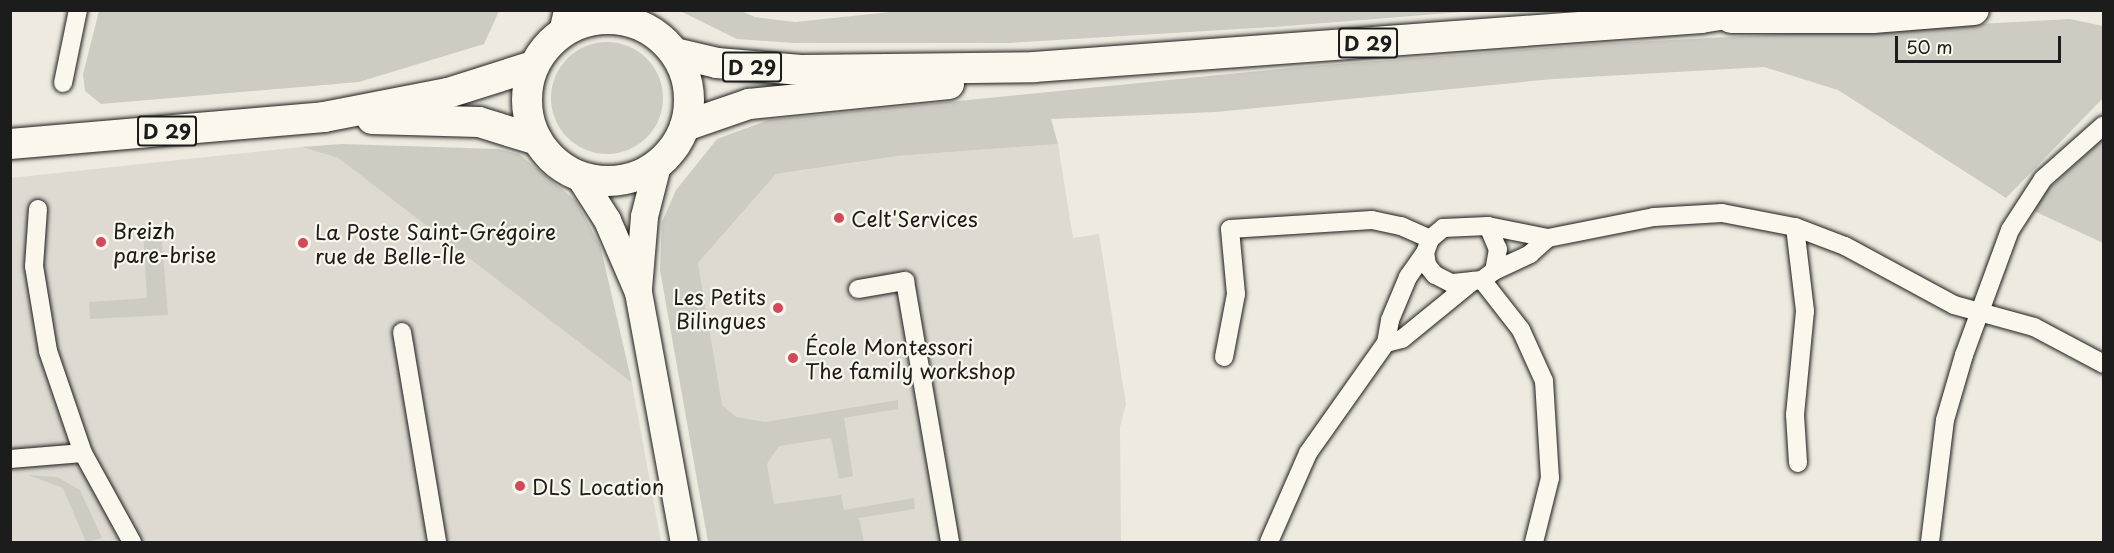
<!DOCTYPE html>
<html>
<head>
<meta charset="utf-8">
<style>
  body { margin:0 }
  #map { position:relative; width:2114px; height:553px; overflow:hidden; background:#eeeadf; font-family:"Playpen Sans",sans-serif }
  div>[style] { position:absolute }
  .built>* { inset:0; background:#dedad1 }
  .green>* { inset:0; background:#ceccc2 }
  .round { border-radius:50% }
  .roads { filter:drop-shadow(0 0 2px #1c1c1c) drop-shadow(0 0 2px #1c1c1c) }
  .street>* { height:18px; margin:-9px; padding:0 9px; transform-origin:9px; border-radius:9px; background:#fbf7ec }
  .secondary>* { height:27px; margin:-13.5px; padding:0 13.5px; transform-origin:13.5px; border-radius:13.5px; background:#fbf7ec }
  .primary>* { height:30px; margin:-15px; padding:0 15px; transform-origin:15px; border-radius:15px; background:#fbf7ec }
  .primary>.ring { margin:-15px; padding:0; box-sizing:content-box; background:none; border:30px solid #fbf7ec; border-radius:50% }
  .dots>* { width:16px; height:16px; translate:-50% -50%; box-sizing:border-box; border:3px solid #fbf7ec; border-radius:50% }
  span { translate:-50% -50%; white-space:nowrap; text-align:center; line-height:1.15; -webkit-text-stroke:4.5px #fbf7ec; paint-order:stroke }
  .shield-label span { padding:2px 4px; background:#fbf7ec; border:2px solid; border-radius:4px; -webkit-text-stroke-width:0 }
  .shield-label { font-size:20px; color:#1c1c1c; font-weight:700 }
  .poi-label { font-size:21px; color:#1c1c1c }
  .left { translate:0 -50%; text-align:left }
  .right { translate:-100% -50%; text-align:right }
  .frame { position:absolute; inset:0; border:12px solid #1c1c1c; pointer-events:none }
  .scale { position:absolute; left:1895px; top:36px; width:166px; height:27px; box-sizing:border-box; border:3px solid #1c1c1c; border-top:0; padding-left:8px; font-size:18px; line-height:21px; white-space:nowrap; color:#1c1c1c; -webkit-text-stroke:4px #fbf7ec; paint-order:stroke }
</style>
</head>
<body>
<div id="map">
  <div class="built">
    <div style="clip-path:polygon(1058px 144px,1073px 238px,1099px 234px,1126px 404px,1120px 427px,1121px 542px,711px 542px,716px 377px,698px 263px,776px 174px,898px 156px)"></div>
    <div style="clip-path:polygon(301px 147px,338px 158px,632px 383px,661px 542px,11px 542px,10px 178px)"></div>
  </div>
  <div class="green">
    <div style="clip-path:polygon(909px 10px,1475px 10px,1475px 11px,1274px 27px,1008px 43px,794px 43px,737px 39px,680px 11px,741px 11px,755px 17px,795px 22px)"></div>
    <div style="clip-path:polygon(99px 11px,99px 10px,499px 11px,484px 44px,359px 82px,101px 104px,85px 91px,83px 74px)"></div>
    <div style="clip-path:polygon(2070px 19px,2103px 26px,2103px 98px,2006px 198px,1838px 90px,1764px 67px,1553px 79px,1216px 112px,1051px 119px,1058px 144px,898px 156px,776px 174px,698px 263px,722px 405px,736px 417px,765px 422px,898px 400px,898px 409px,844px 418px,853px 476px,839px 479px,831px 438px,779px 446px,767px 464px,774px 504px,841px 495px,844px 510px,914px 498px,915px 509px,859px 518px,864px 542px,708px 542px,660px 270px,662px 222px,676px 190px,717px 139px,769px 120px,1299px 67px,1596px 44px)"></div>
    <div class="round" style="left:551px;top:42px;width:112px;height:112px"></div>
    <div style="clip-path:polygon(2103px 139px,2104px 242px,2103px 243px,2034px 211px,2045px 192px)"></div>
    <div style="clip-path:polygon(342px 144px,498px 149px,519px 154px,576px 201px,600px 245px,632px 383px,338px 158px,301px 147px)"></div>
    <div style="clip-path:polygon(161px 230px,168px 315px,90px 319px,89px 302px,147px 298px,143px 231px)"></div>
    <div style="clip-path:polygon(28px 475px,57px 477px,80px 490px,102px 538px,86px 542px,63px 488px)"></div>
  </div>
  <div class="roads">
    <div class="street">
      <div style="left:63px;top:83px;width:75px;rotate:-78.4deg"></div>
      <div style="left:38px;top:209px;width:57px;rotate:94deg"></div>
      <div style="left:34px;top:266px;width:86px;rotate:80.6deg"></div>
      <div style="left:48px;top:351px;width:108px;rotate:71.1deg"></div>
      <div style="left:83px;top:453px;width:102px;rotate:61.2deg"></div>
      <div style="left:1488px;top:226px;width:25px;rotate:67deg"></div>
      <div style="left:1498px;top:249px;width:22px;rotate:100deg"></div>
      <div style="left:1494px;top:271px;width:15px;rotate:143deg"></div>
      <div style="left:1482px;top:280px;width:31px;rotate:174deg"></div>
      <div style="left:1451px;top:283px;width:18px;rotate:-153deg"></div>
      <div style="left:1435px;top:275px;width:13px;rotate:-129deg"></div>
      <div style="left:1427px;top:265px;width:12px;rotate:-99deg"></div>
      <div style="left:1425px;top:253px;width:15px;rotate:-70deg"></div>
      <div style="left:1430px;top:239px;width:17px;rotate:-40deg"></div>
      <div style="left:1443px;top:228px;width:45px;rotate:-2.5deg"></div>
      <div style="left:1488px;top:226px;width:61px;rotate:11.3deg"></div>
      <div style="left:1548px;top:238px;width:108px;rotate:-11.2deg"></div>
      <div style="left:1654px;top:217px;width:68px;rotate:-3.4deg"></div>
      <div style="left:1722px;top:213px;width:74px;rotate:10.9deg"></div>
      <div style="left:1795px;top:227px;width:53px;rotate:20.8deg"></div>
      <div style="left:1845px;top:246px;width:124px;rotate:28.4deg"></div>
      <div style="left:1954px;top:305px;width:83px;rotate:15.4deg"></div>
      <div style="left:2034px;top:327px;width:79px;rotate:27.9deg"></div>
      <div style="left:1795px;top:227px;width:85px;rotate:83.2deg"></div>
      <div style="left:1805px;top:311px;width:104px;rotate:95.5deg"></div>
      <div style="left:1795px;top:415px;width:48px;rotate:86.4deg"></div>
      <div style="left:1494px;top:271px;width:40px;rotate:-25deg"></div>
      <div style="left:1530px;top:254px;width:24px;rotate:-42deg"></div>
      <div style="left:1482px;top:280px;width:63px;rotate:52deg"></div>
      <div style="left:1521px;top:330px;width:56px;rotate:65.7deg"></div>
      <div style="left:1544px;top:381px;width:97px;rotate:86.5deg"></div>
      <div style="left:1550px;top:478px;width:66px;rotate:104deg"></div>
      <div style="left:858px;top:289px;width:48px;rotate:-9.7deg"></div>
      <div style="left:905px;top:281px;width:265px;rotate:80.2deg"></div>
      <div style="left:402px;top:332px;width:213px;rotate:80.5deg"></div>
      <div style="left:1386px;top:343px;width:16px;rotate:-14deg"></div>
      <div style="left:1402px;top:339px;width:92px;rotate:-39.2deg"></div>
      <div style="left:1224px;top:357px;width:64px;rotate:-79.2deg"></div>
      <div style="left:1236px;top:294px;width:65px;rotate:-95.3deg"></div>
      <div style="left:1230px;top:229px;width:142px;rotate:-3.6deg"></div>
      <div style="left:1372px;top:220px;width:30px;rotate:12deg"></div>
      <div style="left:1401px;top:226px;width:32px;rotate:24deg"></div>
      <div style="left:10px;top:459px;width:73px;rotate:-4.7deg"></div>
      <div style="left:1269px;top:542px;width:97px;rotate:-66.3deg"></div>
      <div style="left:1308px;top:453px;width:135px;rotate:-54.7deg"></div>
      <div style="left:1386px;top:343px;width:23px;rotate:-80deg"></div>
      <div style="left:1390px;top:320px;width:47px;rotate:-67.3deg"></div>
      <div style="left:1408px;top:277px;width:29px;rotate:-55deg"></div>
      <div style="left:1930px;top:542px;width:123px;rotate:-83deg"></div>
      <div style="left:1945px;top:420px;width:68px;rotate:-73.7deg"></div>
      <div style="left:1964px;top:355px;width:133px;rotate:-69.8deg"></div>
      <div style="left:2010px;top:230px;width:61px;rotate:-57.1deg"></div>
      <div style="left:2043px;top:179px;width:81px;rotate:-41.5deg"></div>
    </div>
    <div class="secondary">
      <div style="left:626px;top:10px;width:16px;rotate:55deg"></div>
      <div style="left:562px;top:32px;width:23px;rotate:-77deg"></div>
      <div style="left:579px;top:176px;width:52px;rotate:57.5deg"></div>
      <div style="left:607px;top:220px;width:78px;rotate:66.7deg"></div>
      <div style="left:638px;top:292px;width:254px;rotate:79.6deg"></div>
      <div style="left:638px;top:288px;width:72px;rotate:-85.2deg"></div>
      <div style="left:644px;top:216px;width:53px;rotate:-75.7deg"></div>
    </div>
    <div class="primary">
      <div style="left:1731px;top:18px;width:142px"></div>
      <div style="left:1873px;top:18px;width:101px;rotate:-4.5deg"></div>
      <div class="ring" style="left:527px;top:19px;width:132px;height:132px"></div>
      <div style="left:675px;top:53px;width:43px;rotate:13.4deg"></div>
      <div style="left:717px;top:63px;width:84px;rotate:4.8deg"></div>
      <div style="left:801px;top:70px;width:233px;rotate:-0.7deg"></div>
      <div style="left:1034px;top:67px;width:669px;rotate:-4.2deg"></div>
      <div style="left:1701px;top:18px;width:51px;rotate:-9.1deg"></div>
      <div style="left:372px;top:119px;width:107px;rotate:1.6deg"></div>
      <div style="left:479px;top:122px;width:61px;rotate:17.2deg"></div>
      <div style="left:685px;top:126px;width:68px;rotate:-19deg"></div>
      <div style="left:749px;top:104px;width:201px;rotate:-5.7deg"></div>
      <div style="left:10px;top:144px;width:315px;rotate:-4.9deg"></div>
      <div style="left:324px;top:117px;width:126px;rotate:-11deg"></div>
      <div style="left:448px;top:93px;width:89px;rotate:-17.6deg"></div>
    </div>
  </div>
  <div class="dots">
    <div style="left:839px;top:218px;background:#d1495b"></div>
    <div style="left:101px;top:242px;background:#d1495b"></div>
    <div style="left:303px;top:243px;background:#d1495b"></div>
    <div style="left:778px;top:308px;background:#d1495b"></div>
    <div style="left:793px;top:358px;background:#d1495b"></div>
    <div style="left:520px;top:486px;background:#d1495b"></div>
  </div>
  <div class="shield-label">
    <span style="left:1368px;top:43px">D 29</span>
    <span style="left:752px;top:67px">D 29</span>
    <span style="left:167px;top:131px">D 29</span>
  </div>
  <div class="poi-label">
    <span class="left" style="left:851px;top:218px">Celt'Services</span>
    <span class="left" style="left:113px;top:242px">Breizh<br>pare-brise</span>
    <span class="left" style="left:315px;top:243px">La Poste Saint-Grégoire<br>rue de Belle-Île</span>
    <span class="right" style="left:766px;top:308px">Les Petits<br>Bilingues</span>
    <span class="left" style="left:805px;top:358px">École Montessori<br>The family workshop</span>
    <span class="left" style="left:532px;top:486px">DLS Location</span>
  </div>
  <div class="frame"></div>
  <div class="scale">50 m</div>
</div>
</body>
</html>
